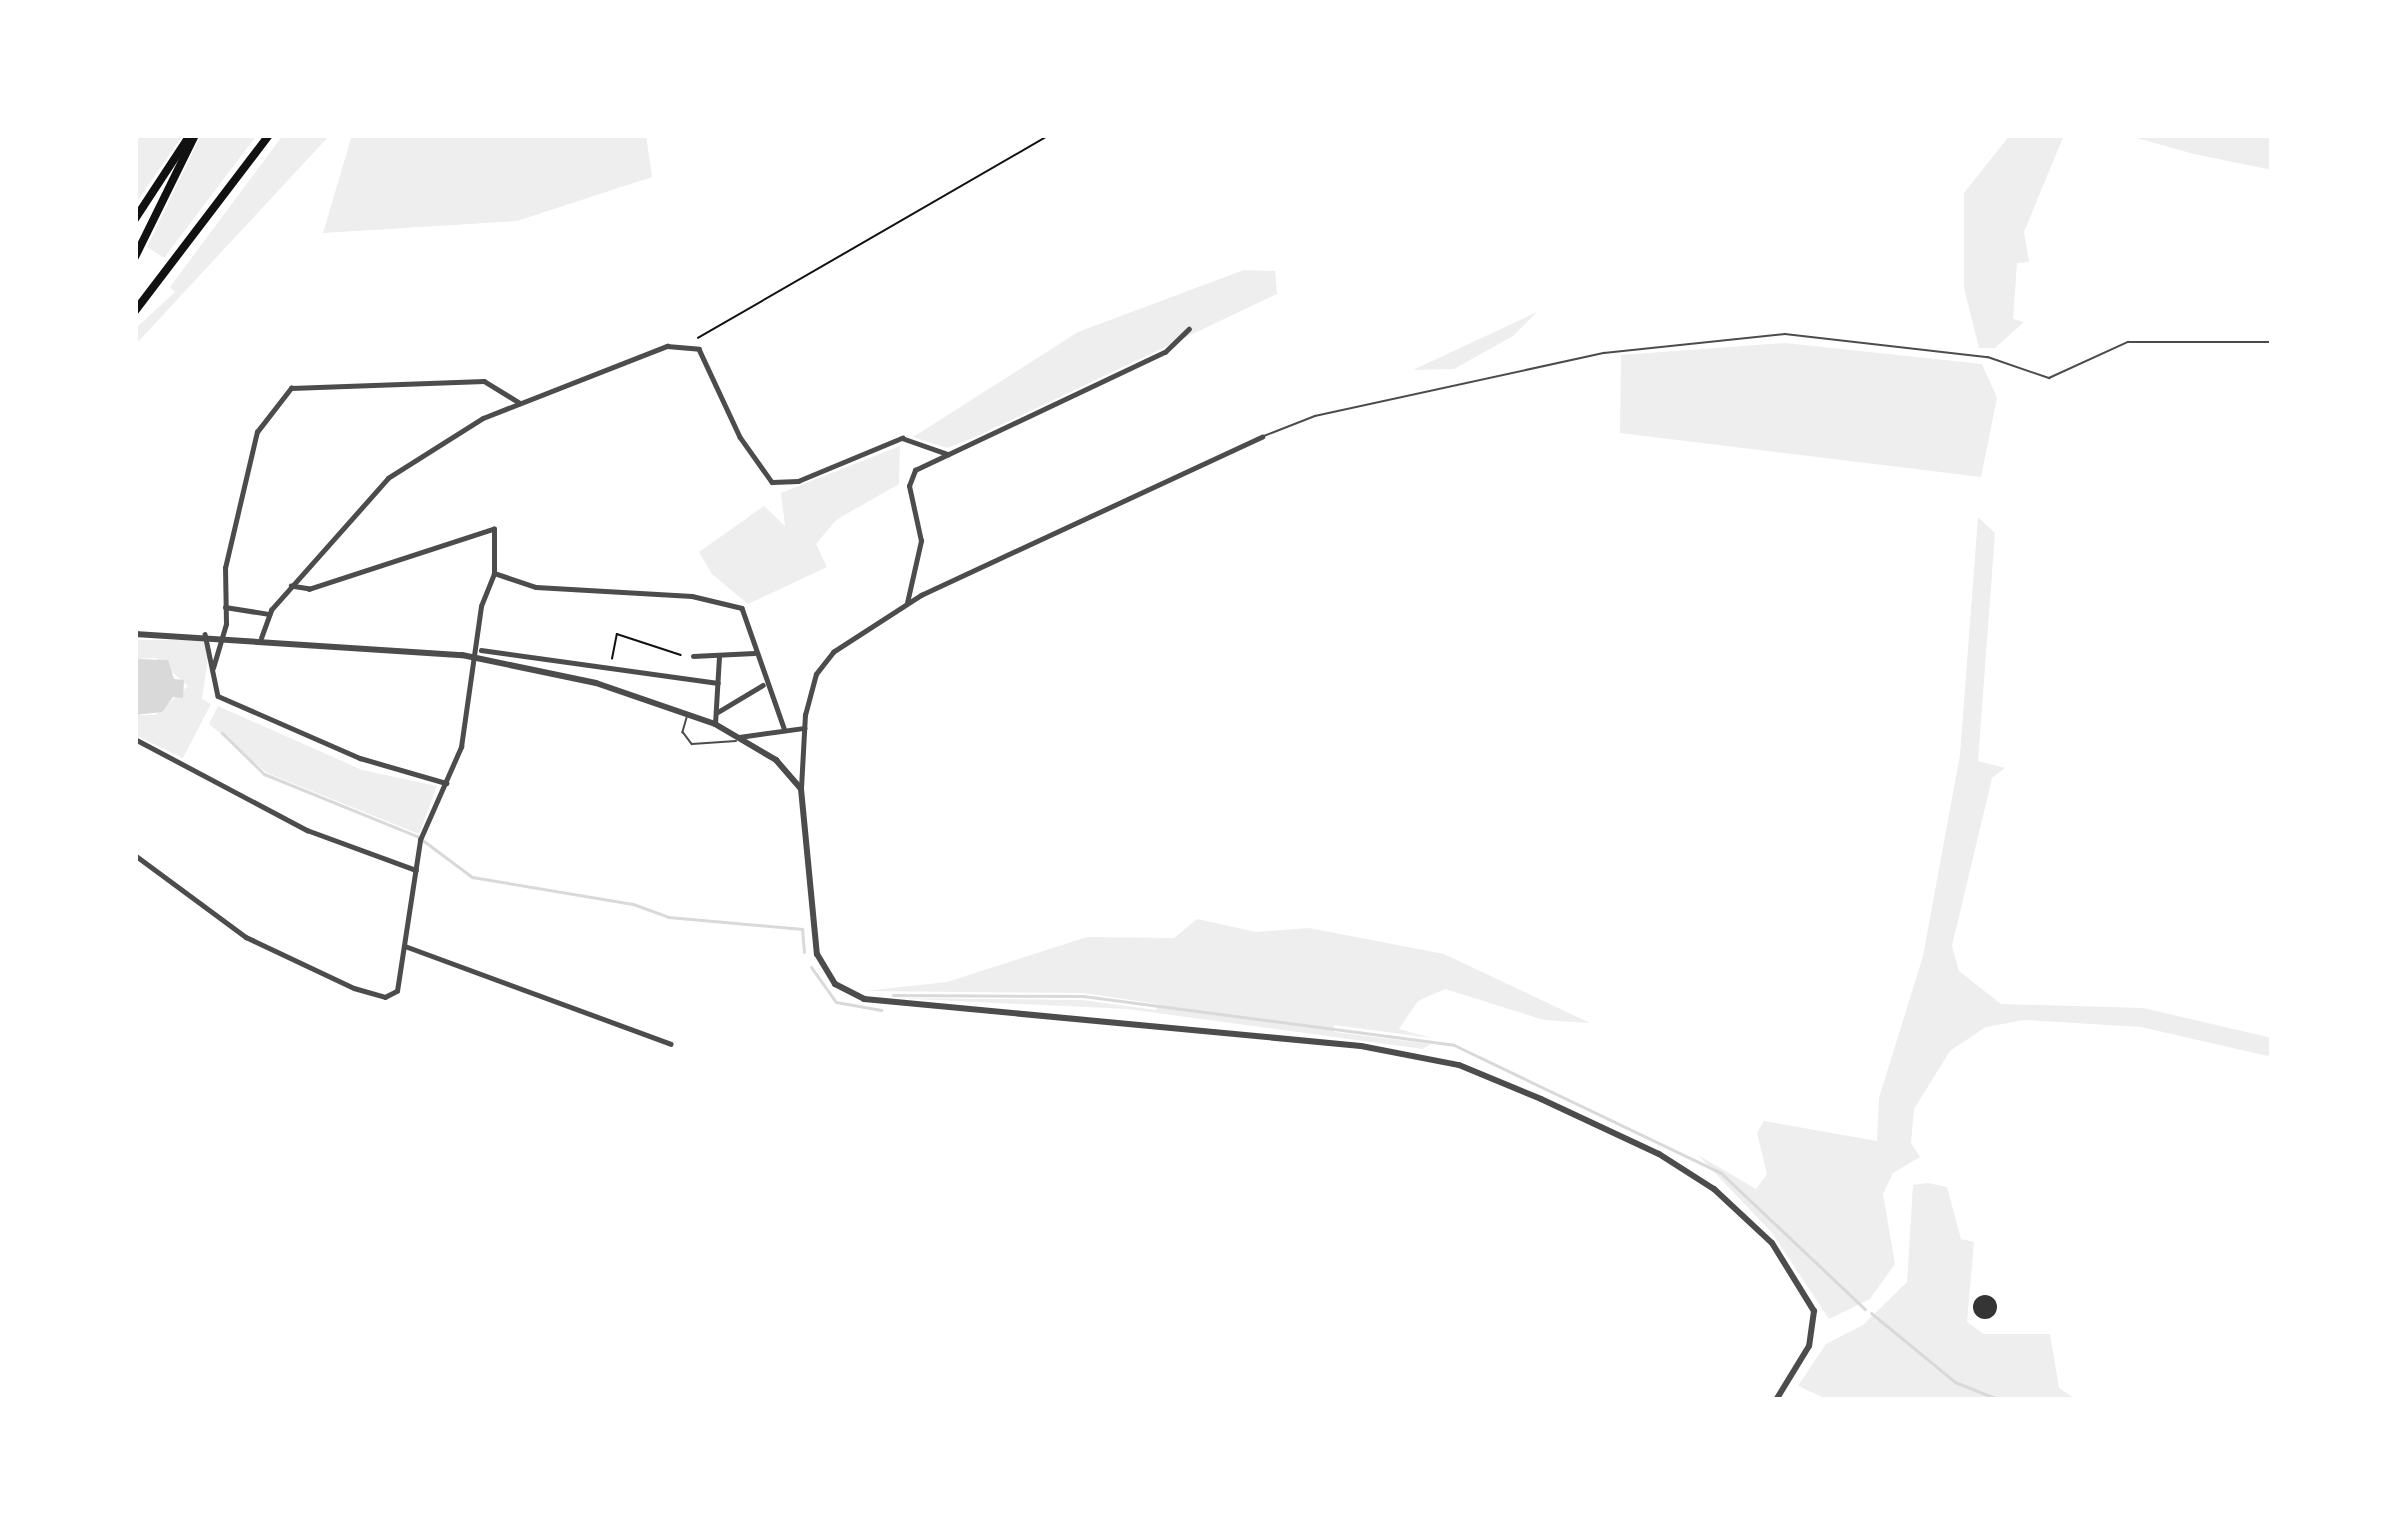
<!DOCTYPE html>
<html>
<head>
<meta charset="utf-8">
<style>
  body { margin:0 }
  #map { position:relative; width:2407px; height:1535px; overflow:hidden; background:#fff; font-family:Spectral,serif }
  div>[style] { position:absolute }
  .green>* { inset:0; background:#eee }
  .water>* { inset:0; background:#d9d9d9 }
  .stream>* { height:3px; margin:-1.5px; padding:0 1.5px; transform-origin:1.5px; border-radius:1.5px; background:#d9d9d9 }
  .building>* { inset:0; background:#353535 }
  .round { border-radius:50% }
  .path>* { height:1.5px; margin:-0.75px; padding:0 0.75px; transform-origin:0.75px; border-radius:0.75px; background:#111 }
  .service>* { height:1.5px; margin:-0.75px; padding:0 0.75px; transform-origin:0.75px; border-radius:0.75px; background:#4c4c4c }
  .minor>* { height:4.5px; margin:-2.25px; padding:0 2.25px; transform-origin:2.25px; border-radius:2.25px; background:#4c4c4c }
  .tertiary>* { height:6px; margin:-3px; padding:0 3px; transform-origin:3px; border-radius:3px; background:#4c4c4c }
  .motorway>* { height:8px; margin:-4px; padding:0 4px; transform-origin:4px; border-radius:4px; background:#111 }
  span { translate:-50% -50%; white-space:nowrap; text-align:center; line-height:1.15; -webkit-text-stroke:9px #fff; paint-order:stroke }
  .frame { position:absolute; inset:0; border:138px solid #fff; pointer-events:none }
</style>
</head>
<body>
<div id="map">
  <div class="green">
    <div style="clip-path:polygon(135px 135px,183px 135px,135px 204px)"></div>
    <div style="clip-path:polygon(201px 135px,257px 135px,164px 258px,147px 247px)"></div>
    <div style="clip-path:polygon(283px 135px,330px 135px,135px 345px,135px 329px,175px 292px,170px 287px)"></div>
    <div style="clip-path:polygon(352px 135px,646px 135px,652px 177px,517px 221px,323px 233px)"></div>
    <div style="clip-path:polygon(2010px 135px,2064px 135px,2024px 232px,2029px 262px,2017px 263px,2013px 319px,2024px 322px,1995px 348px,1979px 348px,1964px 288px,1964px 193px)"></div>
    <div style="clip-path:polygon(2126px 135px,2272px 135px,2272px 170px,2194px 154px)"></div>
    <div style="clip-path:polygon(1244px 270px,1275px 271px,1277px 294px,973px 438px,947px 448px,913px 437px,1078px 332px)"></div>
    <div style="clip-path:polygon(1537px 312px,1513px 336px,1454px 369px,1413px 370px)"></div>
    <div style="clip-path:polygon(1785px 343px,1982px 364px,1997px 398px,1981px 477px,1620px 433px,1621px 355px)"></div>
    <div style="clip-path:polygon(900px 446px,899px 484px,836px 520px,816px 544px,827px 567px,748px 604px,712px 574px,699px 552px,764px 506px,785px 526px,781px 493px)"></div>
    <div style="clip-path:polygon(1978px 517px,1995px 533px,1978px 761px,2005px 768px,1992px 778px,1952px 946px,1959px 971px,2001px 1004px,2143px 1008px,2272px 1038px,2272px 1057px,2141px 1027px,2024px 1020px,1986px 1027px,1950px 1051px,1914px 1109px,1911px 1143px,1920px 1157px,1893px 1173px,1883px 1194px,1895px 1264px,1870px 1299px,1829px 1319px,1772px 1233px,1698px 1155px,1756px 1189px,1767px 1174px,1757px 1133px,1764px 1121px,1877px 1141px,1879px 1098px,1923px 956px,1960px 755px)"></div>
    <div style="clip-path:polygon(135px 640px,204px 640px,209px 650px,202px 699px,211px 704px,183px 758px,135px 735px,135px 715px,155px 715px,188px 686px,156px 658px,135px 659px)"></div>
    <div style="clip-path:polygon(218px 706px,362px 770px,437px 786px,419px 834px,267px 773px,209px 724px)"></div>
    <div style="clip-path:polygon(1197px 919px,1256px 932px,1309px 928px,1444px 954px,1590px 1023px,1544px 1020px,1445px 989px,1418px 1001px,1399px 1029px,1432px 1038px,1334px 1025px,1334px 1032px,1431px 1044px,1423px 1049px,1127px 1009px,893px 998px,1082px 1000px,1156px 1010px,1158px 1004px,1083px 993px,864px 991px,947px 982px,1087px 937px,1174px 938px)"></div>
    <div style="clip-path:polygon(1928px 1183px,1947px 1187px,1961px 1239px,1974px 1242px,1967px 1322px,1984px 1334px,2050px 1334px,2059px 1388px,2077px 1400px,1829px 1400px,1798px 1386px,1826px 1344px,1863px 1325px,1907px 1282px,1913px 1185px)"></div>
  </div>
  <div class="water">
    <div style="clip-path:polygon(135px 659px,168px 660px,174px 679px,184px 680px,183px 698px,173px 697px,162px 712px,135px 715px)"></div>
  </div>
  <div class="stream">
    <div style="left:222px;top:733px;width:59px;rotate:44.3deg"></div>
    <div style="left:264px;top:774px;width:165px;rotate:22.1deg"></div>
    <div style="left:417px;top:836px;width:69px;rotate:36.7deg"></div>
    <div style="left:472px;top:877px;width:163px;rotate:9.5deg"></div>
    <div style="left:633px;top:904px;width:37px;rotate:20deg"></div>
    <div style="left:668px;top:917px;width:135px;rotate:5.1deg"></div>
    <div style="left:802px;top:929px;width:23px;rotate:85deg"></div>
    <div style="left:811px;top:967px;width:43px;rotate:54.5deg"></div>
    <div style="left:836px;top:1002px;width:46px;rotate:10.1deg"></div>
    <div style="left:893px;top:995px;width:190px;rotate:0.3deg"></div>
    <div style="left:1083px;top:996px;width:374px;rotate:7.5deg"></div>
    <div style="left:1454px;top:1045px;width:296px;rotate:25.6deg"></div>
    <div style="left:1721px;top:1173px;width:198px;rotate:43.4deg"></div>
    <div style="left:1871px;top:1313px;width:109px;rotate:39.4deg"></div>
    <div style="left:1955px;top:1382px;width:48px;rotate:21.8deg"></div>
  </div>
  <div class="building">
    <div class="round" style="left:1973px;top:1295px;width:24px;height:24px"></div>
  </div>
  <div class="path">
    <div style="left:698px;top:338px;width:406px;rotate:-30deg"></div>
    <div style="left:612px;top:659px;width:25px;rotate:-79deg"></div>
    <div style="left:617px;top:634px;width:67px;rotate:18.2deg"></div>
  </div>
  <div class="service">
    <div style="left:1264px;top:436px;width:55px;rotate:-21.4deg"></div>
    <div style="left:1315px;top:416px;width:296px;rotate:-12.3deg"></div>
    <div style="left:1604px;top:353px;width:182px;rotate:-6deg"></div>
    <div style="left:1785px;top:334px;width:204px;rotate:6.5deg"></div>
    <div style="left:1988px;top:357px;width:65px;rotate:19deg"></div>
    <div style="left:2049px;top:378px;width:87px;rotate:-24.5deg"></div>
    <div style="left:2128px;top:342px;width:144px"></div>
    <div style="left:687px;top:718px;width:15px;rotate:106deg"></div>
    <div style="left:683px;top:732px;width:15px;rotate:53deg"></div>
    <div style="left:692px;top:744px;width:44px;rotate:-3.9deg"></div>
  </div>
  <div class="minor">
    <div style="left:494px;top:573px;width:44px;rotate:18.4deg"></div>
    <div style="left:536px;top:587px;width:156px;rotate:3.3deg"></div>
    <div style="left:692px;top:596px;width:51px;rotate:13.5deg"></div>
    <div style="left:742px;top:608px;width:127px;rotate:70.7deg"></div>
    <div style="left:907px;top:603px;width:64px;rotate:-77.3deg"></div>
    <div style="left:921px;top:541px;width:56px;rotate:-102.3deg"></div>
    <div style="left:909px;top:486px;width:17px;rotate:-69deg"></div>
    <div style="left:915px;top:470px;width:276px;rotate:-25.3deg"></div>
    <div style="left:1165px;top:352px;width:33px;rotate:-44deg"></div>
    <div style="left:225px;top:607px;width:45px;rotate:9deg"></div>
    <div style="left:205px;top:634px;width:63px;rotate:78.2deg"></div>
    <div style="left:218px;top:696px;width:155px;rotate:23.6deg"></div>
    <div style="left:360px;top:758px;width:90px;rotate:16.2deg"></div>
    <div style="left:261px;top:638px;width:30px;rotate:-70deg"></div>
    <div style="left:271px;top:610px;width:176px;rotate:-48.4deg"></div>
    <div style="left:388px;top:478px;width:112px;rotate:-32.3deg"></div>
    <div style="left:483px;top:418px;width:198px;rotate:-21.4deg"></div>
    <div style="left:667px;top:346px;width:32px;rotate:5deg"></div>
    <div style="left:699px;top:349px;width:97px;rotate:65deg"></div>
    <div style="left:740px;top:437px;width:55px;rotate:54.6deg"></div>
    <div style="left:772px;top:482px;width:26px;rotate:-2deg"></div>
    <div style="left:798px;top:481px;width:113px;rotate:-22.5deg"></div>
    <div style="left:902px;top:438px;width:49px;rotate:19.2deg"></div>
    <div style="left:481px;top:650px;width:239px;rotate:7.9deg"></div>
    <div style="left:693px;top:656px;width:61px;rotate:-2.8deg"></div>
    <div style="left:213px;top:668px;width:46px;rotate:-73.5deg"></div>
    <div style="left:226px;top:624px;width:56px;rotate:-91deg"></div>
    <div style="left:225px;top:568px;width:140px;rotate:-76.8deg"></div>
    <div style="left:257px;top:432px;width:56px;rotate:-52.3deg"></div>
    <div style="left:291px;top:388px;width:193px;rotate:-2.1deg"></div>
    <div style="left:484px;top:381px;width:42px;rotate:31.4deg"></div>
    <div style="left:718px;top:712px;width:52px;rotate:-31deg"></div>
    <div style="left:715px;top:724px;width:67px;rotate:-86.6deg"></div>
    <div style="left:739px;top:737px;width:66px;rotate:-7.9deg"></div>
    <div style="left:135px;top:739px;width:195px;rotate:27.9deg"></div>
    <div style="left:307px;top:830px;width:116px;rotate:20.2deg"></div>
    <div style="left:801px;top:788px;width:73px;rotate:-86.9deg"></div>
    <div style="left:805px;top:715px;width:42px;rotate:-75deg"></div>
    <div style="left:816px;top:674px;width:28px;rotate:-52deg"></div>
    <div style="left:833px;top:652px;width:105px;rotate:-32.9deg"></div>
    <div style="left:921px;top:595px;width:376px;rotate:-24.9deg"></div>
    <div style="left:135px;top:855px;width:138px;rotate:36.5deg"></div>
    <div style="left:246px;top:937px;width:119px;rotate:25.3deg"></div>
    <div style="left:354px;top:988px;width:32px;rotate:16deg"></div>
    <div style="left:385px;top:997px;width:13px;rotate:-27deg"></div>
    <div style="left:397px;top:991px;width:153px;rotate:-81.3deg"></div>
    <div style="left:420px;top:840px;width:102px;rotate:-66.2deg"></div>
    <div style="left:461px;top:747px;width:142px;rotate:-81.9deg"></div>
    <div style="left:481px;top:606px;width:35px;rotate:-68deg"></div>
    <div style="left:494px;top:573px;width:44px;rotate:-90deg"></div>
    <div style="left:494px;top:529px;width:194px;rotate:161.9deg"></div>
    <div style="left:310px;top:589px;width:19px;rotate:-171deg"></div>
    <div style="left:405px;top:946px;width:283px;rotate:20.2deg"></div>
  </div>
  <div class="tertiary">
    <div style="left:135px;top:634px;width:328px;rotate:3.7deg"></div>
    <div style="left:462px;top:655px;width:137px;rotate:11.8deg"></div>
    <div style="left:596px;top:683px;width:126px;rotate:19deg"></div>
    <div style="left:715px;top:724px;width:71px;rotate:30.5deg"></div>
    <div style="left:776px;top:760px;width:38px;rotate:49deg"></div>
    <div style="left:801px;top:789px;width:166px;rotate:84.5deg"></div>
    <div style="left:817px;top:954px;width:35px;rotate:59deg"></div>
    <div style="left:835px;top:984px;width:33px;rotate:27deg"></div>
    <div style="left:864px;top:999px;width:499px;rotate:5.4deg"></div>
    <div style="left:1361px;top:1046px;width:100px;rotate:11deg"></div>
    <div style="left:1459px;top:1065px;width:89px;rotate:22.5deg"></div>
    <div style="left:1541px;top:1099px;width:130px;rotate:25deg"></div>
    <div style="left:1659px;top:1154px;width:65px;rotate:32.5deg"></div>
    <div style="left:1714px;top:1189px;width:79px;rotate:43deg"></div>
    <div style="left:1772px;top:1243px;width:80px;rotate:58.3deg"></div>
    <div style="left:1814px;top:1311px;width:35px;rotate:98deg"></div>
    <div style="left:1809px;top:1346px;width:63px;rotate:121.4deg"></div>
  </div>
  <div class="motorway">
    <div style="left:135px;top:219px;width:100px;rotate:-56.8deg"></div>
    <div style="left:135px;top:257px;width:136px;rotate:-63.8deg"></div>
    <div style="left:135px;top:311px;width:221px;rotate:-52.7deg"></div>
  </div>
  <div class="frame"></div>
</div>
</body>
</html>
